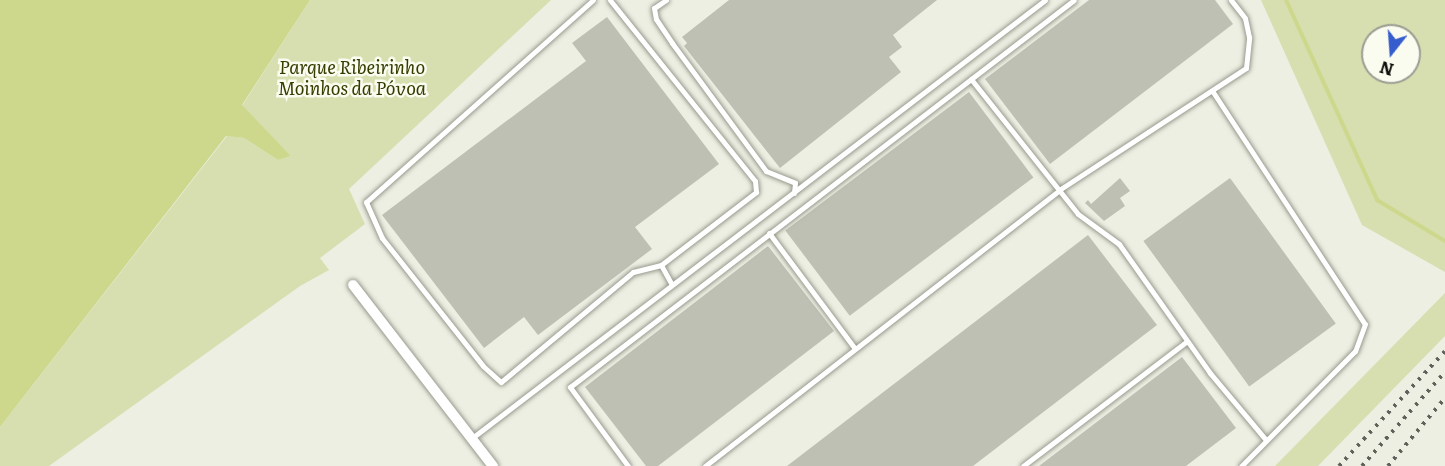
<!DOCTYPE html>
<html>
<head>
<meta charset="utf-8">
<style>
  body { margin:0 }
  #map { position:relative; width:1445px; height:466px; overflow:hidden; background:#ecefe2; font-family:Literata,serif }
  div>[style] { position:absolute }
  .green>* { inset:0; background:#d7dfb0 }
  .water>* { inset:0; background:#cdd88c }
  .stream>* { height:4px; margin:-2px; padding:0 2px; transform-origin:2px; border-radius:2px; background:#cdd88c }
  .building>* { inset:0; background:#bec0b4; transform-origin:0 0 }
  .roads { filter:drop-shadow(0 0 2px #989a8e) drop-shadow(0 0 2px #989a8e) }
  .lane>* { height:5px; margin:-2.5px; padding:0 2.5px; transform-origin:2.5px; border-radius:2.5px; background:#fff }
  .street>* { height:10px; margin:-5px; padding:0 5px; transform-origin:5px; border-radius:5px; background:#fff }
  .rail>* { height:4px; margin-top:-2px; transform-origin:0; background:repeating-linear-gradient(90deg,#5f615a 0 3px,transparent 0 9px) }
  span { translate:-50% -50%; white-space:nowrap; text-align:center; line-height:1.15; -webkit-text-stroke:5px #fafcef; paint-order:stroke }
  .park-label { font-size:18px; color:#363c00; font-style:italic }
  .north { position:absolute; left:1361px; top:24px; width:60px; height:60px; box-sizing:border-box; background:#fafcef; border:2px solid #9b9d93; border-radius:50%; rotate:197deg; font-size:16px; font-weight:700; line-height:24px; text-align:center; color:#0d0e0a }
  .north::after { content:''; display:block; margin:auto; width:21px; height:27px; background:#355dcd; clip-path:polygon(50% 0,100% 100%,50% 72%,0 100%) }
</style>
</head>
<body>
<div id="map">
  <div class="green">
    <div style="clip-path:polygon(310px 0,551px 0,349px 189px,365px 224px,320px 258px,329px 270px,300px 286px,49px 466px,0 466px,0 427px,227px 136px,244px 138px,278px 160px,291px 156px,242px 106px)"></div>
    <div style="clip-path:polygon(evenodd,1261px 0,1445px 0,1445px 272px,1362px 225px,1261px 0,1373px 36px,1409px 36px,1409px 72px,1373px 72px,1373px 36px)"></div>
    <div style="clip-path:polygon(1445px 293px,1445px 336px,1318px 466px,1275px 466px)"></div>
  </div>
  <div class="water">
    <div style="clip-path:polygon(0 0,310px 0,242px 105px,291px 156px,278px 160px,244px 138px,226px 136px,0 427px)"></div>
  </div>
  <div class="stream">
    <div style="left:1286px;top:0;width:220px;rotate:65.5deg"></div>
    <div style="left:1377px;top:200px;width:79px;rotate:31.1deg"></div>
  </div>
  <div class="building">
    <div style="clip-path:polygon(729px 0,937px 0,893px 35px,902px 47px,889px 57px,901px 72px,780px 168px,684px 46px,687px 43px,682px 37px)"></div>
    <div style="clip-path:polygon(1089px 0,1215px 0,1233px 24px,1050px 164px,985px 79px)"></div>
    <div style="clip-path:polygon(607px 17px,719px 164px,635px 227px,652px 249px,538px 335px,524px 317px,484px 348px,382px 215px,586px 61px,572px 43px)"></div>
    <div style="left:969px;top:92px;width:107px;height:230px;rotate:53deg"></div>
    <div style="clip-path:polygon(1120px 178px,1130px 191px,1120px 198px,1125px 206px,1104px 221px,1085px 203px,1088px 200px,1091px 204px)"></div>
    <div style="left:1230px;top:178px;width:180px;height:107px;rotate:54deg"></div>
    <div style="clip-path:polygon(1088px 235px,1157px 325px,973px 466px,787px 466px)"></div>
    <div style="clip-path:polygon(768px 246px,834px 331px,658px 466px,646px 466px,585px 387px)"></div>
    <div style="clip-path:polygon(1182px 357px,1236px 428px,1186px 466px,1039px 466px)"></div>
  </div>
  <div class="roads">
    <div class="lane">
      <div style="left:593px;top:0;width:304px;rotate:138.3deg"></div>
      <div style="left:366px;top:202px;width:39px;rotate:66deg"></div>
      <div style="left:382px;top:238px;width:163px;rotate:51.7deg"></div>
      <div style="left:483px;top:366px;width:24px;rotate:42deg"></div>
      <div style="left:501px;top:382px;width:172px;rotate:-39.8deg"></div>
      <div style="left:633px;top:272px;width:29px;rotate:-14deg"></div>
      <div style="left:661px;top:265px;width:120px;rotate:-37.5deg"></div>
      <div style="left:756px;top:192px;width:11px;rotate:-95deg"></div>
      <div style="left:755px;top:181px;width:232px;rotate:-128.7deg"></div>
      <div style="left:666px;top:0;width:14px;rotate:146deg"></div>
      <div style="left:654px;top:8px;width:11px;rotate:80deg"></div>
      <div style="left:656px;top:19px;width:29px;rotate:56deg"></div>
      <div style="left:672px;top:43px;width:159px;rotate:53.7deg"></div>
      <div style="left:766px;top:171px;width:31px;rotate:22deg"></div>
      <div style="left:795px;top:183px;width:10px;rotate:96deg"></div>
      <div style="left:971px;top:79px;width:172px;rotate:51.6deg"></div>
      <div style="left:1078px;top:214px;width:51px;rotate:36.2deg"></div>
      <div style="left:1119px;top:244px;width:158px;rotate:54.8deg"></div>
      <div style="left:1210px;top:373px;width:87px;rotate:50.1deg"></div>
      <div style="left:1213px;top:92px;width:277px;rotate:56.8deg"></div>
      <div style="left:1365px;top:324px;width:29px;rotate:110deg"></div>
      <div style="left:1355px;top:351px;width:162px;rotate:134.7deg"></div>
      <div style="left:769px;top:233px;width:144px;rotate:53.4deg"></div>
      <div style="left:661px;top:265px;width:21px;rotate:61deg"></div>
      <div style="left:472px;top:438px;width:721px;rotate:-37.39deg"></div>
      <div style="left:628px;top:466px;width:98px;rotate:-126.3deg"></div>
      <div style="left:570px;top:387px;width:635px;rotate:-37.52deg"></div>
      <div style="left:705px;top:466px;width:449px;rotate:-37.9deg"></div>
      <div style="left:1059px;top:190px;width:223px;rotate:-33.1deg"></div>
      <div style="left:1246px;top:68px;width:31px;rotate:-84deg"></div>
      <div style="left:1249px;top:37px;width:19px;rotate:-102deg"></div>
      <div style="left:1245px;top:18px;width:23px;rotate:-128deg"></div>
      <div style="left:1023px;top:466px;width:206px;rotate:-37.3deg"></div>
    </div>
    <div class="street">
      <div style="left:353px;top:285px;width:229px;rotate:52.3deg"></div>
    </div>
  </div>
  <div class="rail">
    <div style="left:1339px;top:466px;width:156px;rotate:-47.3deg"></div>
    <div style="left:1362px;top:466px;width:125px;rotate:-48.6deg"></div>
    <div style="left:1388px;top:466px;width:89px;rotate:-50deg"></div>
  </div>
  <div class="park-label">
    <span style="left:352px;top:78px">Parque Ribeirinho<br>Moinhos da Póvoa</span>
  </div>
  <div class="north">N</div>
</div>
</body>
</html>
